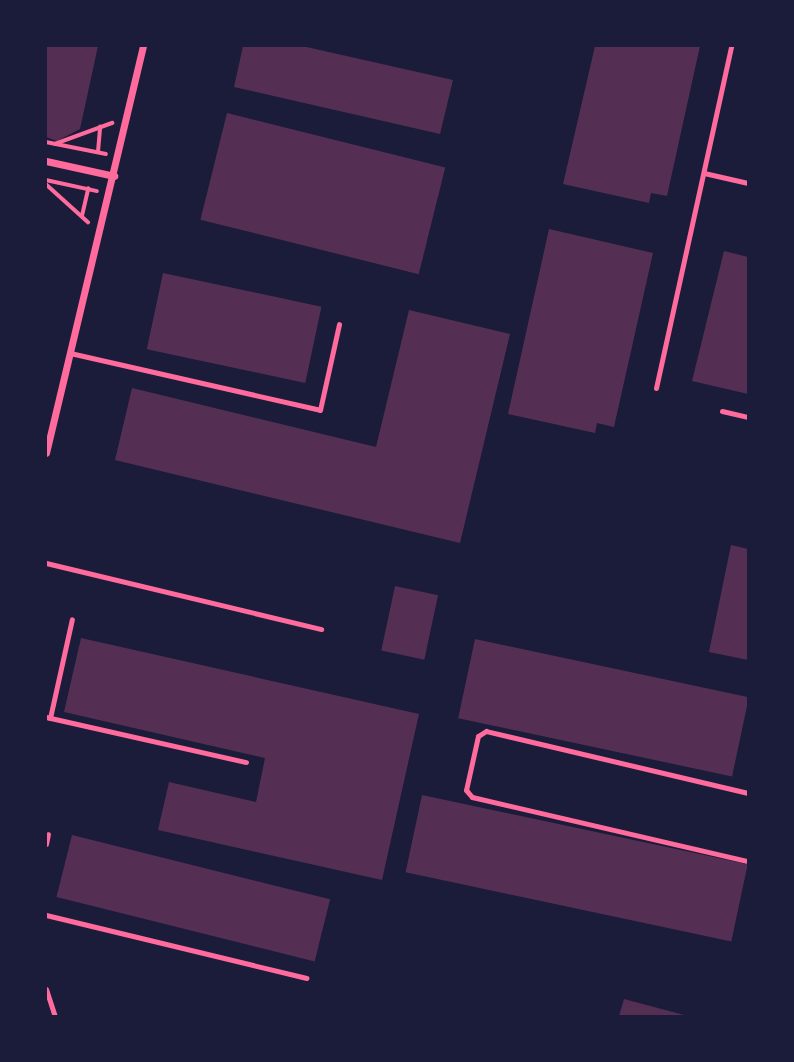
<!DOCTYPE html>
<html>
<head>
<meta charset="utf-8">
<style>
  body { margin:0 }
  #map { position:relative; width:794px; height:1062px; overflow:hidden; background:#1b1b3a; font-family:Commissioner,sans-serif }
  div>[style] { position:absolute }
  .building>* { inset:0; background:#542f53; transform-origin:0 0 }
  .path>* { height:3.5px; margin:-1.75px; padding:0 1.75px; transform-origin:1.75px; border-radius:1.75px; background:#ff6b9d }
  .service>* { height:5px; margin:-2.5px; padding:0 2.5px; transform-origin:2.5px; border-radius:2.5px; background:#ff6b9d }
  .minor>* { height:7px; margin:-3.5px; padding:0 3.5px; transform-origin:3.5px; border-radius:3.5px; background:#ff6b9d }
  span { translate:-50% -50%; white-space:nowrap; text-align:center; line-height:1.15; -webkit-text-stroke:5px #1b1b3a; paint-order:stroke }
  .frame { position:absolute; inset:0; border:47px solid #1b1b3a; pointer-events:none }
</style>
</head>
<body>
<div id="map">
  <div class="building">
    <div style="clip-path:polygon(46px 46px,98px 46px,80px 129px,57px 141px,46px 137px)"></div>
    <div style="clip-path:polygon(243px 46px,302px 46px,453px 80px,440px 134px,234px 87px)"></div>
    <div style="clip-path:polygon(595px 46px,700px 46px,667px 196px,651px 193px,649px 203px,563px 184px)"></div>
    <div style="left:227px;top:113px;width:225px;height:110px;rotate:14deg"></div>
    <div style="clip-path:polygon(549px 229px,653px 253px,614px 427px,597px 423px,595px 433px,508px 414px)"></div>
    <div style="clip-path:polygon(724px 251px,748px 257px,748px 394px,692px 381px)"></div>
    <div style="left:163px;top:273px;width:162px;height:78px;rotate:12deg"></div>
    <div style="clip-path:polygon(409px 310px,510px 334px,460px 543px,115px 460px,132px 388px,376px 447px)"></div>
    <div style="clip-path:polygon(731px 545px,748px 549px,748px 660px,709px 652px)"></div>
    <div style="left:395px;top:586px;width:44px;height:66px;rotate:12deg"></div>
    <div style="clip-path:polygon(81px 638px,419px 714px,382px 880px,158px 830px,169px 782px,256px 802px,265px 758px,64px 712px)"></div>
    <div style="left:475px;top:639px;width:280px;height:81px;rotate:12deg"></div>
    <div style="left:422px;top:795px;width:333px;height:79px;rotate:12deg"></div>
    <div style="left:72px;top:835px;width:266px;height:64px;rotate:14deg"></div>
    <div style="clip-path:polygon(624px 999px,688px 1016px,619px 1016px)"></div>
  </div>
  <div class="path">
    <div style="left:46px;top:142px;width:61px;rotate:11.3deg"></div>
    <div style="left:55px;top:144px;width:61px;rotate:-20.2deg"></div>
    <div style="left:98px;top:152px;width:25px;rotate:-85deg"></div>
    <div style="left:46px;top:180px;width:52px;rotate:12.2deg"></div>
    <div style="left:46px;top:184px;width:57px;rotate:42.1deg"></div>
    <div style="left:82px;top:216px;width:28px;rotate:-77deg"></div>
  </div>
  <div class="service">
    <div style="left:704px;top:173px;width:45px;rotate:12.8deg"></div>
    <div style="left:70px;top:353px;width:256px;rotate:12.8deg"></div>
    <div style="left:320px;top:410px;width:88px;rotate:-77.5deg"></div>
    <div style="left:656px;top:388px;width:350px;rotate:-77.6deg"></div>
    <div style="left:722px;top:411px;width:27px;rotate:13deg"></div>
    <div style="left:46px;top:563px;width:283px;rotate:13.5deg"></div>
    <div style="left:46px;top:717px;width:205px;rotate:12.7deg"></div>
    <div style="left:50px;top:718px;width:101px;rotate:-77.5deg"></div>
    <div style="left:748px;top:793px;width:269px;rotate:-166.7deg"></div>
    <div style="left:486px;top:731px;width:9px;rotate:148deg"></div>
    <div style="left:478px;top:736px;width:55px;rotate:102.5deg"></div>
    <div style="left:466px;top:790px;width:9px;rotate:49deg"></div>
    <div style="left:472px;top:797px;width:283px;rotate:13.1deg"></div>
    <div style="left:46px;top:844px;width:10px;rotate:-79deg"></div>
    <div style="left:46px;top:915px;width:268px;rotate:13.6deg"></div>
    <div style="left:46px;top:989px;width:28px;rotate:72deg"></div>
  </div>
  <div class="minor">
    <div style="left:46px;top:161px;width:70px;rotate:12.4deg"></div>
    <div style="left:46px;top:453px;width:418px;rotate:-76.6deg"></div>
  </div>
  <div class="frame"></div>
</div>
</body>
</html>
